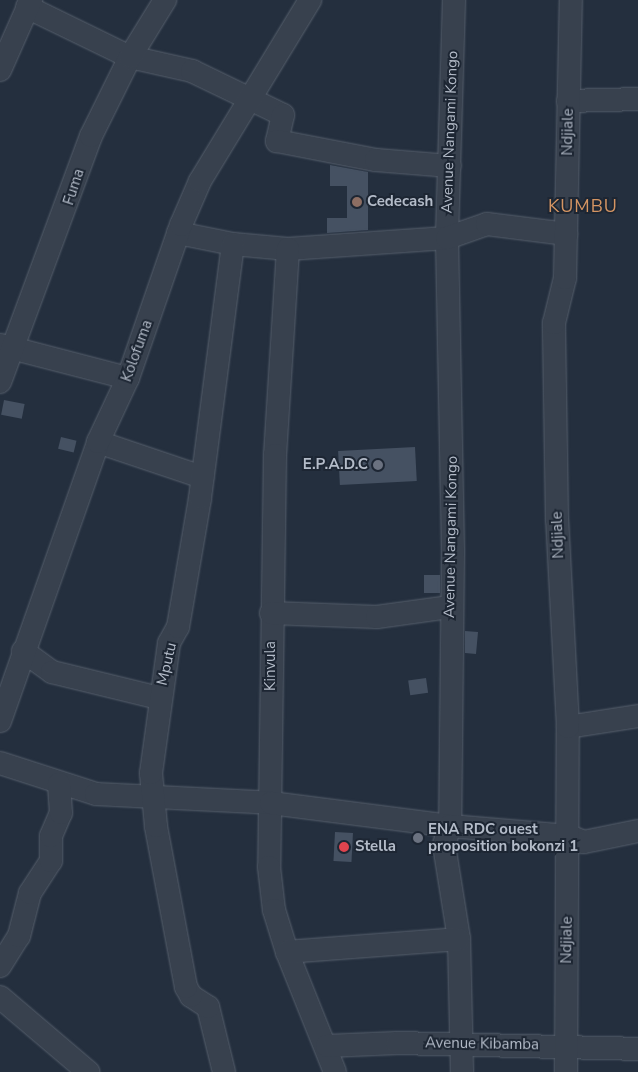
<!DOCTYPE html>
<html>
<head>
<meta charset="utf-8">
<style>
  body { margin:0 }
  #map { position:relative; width:638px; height:1072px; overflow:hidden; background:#242f3e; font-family:"Nunito Sans",sans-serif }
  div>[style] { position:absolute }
  .building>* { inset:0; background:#455162; transform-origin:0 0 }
  .roads { filter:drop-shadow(0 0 1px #565f6c) drop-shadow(0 0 1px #565f6c) }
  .minor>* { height:22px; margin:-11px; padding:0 11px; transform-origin:11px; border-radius:11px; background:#38414e }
  .dots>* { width:14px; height:14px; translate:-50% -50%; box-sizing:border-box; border:2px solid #1d2633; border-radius:50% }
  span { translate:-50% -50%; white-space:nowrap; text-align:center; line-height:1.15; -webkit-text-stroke:4px #1d2633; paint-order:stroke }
  .street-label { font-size:15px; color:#b4bcc9 }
  .poi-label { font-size:15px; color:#b4bcc9; font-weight:700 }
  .left { translate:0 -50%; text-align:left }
  .right { translate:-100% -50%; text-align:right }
  .quarter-label { font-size:18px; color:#d59563; letter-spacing:1px }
</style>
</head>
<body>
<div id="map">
  <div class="building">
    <div style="clip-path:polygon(330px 165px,368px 172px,368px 230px,327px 233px,327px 218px,347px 218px,347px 186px,330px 186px)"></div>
    <div style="left:4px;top:400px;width:21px;height:15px;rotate:11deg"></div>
    <div style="left:61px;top:437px;width:16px;height:12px;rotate:14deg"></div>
    <div style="left:415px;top:447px;width:34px;height:77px;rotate:87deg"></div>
    <div style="left:424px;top:575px;width:16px;height:18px"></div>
    <div style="clip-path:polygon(465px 631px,478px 632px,476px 654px,465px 653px)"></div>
    <div style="left:426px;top:678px;width:15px;height:18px;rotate:82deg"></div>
    <div style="left:335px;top:832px;width:18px;height:29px;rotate:3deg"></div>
  </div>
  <div class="roads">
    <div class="minor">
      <div style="left:454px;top:0;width:238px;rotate:91.7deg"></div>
      <div style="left:447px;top:238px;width:314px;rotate:88.9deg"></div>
      <div style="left:453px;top:552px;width:274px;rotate:90.6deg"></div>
      <div style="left:450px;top:826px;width:20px;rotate:108deg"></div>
      <div style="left:444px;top:845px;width:95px;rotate:80.9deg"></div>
      <div style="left:459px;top:939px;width:133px;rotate:88.7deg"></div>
      <div style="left:27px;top:7px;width:114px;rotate:25.9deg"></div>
      <div style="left:130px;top:57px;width:64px;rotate:12.7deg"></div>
      <div style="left:192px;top:71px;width:101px;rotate:25.8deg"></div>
      <div style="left:283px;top:115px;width:27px;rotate:103deg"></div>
      <div style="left:277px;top:141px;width:101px;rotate:10.9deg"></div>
      <div style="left:376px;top:160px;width:74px;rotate:4.6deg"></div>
      <div style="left:0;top:70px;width:77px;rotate:-66.1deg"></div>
      <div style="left:568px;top:101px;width:70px;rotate:-1.6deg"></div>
      <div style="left:178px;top:233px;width:56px;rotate:11.3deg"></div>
      <div style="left:233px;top:244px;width:55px;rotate:5.2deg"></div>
      <div style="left:288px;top:249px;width:159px;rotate:-4deg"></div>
      <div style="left:447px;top:238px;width:42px;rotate:-19.3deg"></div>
      <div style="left:487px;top:224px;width:80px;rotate:7.2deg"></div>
      <div style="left:288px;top:249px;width:206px;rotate:93.6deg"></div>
      <div style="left:275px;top:455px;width:412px;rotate:90.8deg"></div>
      <div style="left:269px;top:867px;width:43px;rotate:83.4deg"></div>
      <div style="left:274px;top:910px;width:44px;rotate:72.8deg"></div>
      <div style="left:287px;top:952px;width:129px;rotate:68.2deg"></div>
      <div style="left:0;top:345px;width:132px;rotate:14.5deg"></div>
      <div style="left:0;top:382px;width:262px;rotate:-69.7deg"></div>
      <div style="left:91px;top:136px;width:88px;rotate:-63.7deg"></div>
      <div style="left:130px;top:57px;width:67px;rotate:-58.4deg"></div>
      <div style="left:98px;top:442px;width:110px;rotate:18.6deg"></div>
      <div style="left:271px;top:613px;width:106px;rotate:2.2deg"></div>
      <div style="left:377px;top:617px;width:74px;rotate:-7.8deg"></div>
      <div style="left:23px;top:651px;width:36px;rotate:36deg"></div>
      <div style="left:52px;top:672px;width:110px;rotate:13.7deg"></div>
      <div style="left:0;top:721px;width:296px;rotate:-70.6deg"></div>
      <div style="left:98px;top:442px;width:71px;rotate:-64.9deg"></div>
      <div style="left:128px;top:378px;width:162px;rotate:-70.9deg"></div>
      <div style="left:181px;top:225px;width:48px;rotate:-66.6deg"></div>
      <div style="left:200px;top:181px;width:212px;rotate:-58.7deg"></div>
      <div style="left:568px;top:727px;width:71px;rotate:-8.9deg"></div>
      <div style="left:0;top:763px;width:101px;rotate:17.9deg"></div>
      <div style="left:96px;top:794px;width:175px;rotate:2.9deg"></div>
      <div style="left:271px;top:803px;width:180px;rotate:7.3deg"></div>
      <div style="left:450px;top:826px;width:119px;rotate:4.8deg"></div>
      <div style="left:569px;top:836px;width:16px;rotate:22deg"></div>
      <div style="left:584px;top:842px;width:55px;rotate:-11.5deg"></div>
      <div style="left:287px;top:952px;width:172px;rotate:-4.3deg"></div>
      <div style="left:0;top:966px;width:36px;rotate:-58deg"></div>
      <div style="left:19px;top:936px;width:44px;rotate:-75.7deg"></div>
      <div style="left:30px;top:893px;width:38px;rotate:-57deg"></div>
      <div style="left:51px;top:861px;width:25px;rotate:-90deg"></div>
      <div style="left:51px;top:836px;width:25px;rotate:-67deg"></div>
      <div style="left:61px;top:813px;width:29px;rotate:-94deg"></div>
      <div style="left:0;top:997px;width:116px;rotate:40.4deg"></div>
      <div style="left:327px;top:1046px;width:70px;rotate:-2.5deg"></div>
      <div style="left:397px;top:1043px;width:241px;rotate:1.4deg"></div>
      <div style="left:224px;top:1072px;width:67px;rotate:-103.8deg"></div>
      <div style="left:208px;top:1007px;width:20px;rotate:-147deg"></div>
      <div style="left:191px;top:996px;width:10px;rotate:-119deg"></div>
      <div style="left:186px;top:987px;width:164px;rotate:-100.6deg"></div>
      <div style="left:156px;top:826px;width:53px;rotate:-95.4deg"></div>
      <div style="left:151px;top:773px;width:131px;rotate:-82.1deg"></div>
      <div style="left:169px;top:643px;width:18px;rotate:-61deg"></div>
      <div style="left:178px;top:627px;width:131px;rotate:-80.3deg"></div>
      <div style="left:200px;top:498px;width:256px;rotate:-82.6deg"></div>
      <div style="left:566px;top:1072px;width:345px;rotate:-89.7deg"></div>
      <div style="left:568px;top:727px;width:207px;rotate:-93deg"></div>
      <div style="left:557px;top:520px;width:197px;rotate:-90.9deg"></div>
      <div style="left:554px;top:323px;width:46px;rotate:-76.3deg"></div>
      <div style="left:565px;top:278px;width:278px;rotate:-88.8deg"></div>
    </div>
  </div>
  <div class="dots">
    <div style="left:357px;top:202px;background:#8d6e63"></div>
    <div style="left:378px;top:465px;background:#6b7280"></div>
    <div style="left:418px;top:838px;background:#6b7280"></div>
    <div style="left:344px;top:847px;background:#e0444e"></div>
  </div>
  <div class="street-label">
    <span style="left:450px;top:132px;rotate:-88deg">Avenue Nangami Kongo</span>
    <span style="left:568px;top:132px;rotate:-89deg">Ndjiale</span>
    <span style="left:74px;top:187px;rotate:-72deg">Fuma</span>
    <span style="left:137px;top:351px;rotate:-70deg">Kolofuma</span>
    <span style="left:558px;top:535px;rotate:-92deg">Ndjiale</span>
    <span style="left:451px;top:537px;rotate:-89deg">Avenue Nangami Kongo</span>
    <span style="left:167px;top:664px;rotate:-77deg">Mputu</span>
    <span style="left:271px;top:666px;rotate:-90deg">Kinvula</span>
    <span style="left:567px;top:940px;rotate:-89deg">Ndjiale</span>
    <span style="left:482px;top:1044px;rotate:1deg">Avenue Kibamba</span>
  </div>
  <div class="poi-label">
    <span class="left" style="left:367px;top:202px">Cedecash</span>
    <span class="right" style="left:368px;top:465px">E.P.A.D.C</span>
    <span class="left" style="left:428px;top:838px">ENA RDC ouest<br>proposition bokonzi 1</span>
    <span class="left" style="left:355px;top:847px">Stella</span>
  </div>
  <div class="quarter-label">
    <span style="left:583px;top:206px">KUMBU</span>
  </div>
</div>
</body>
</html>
